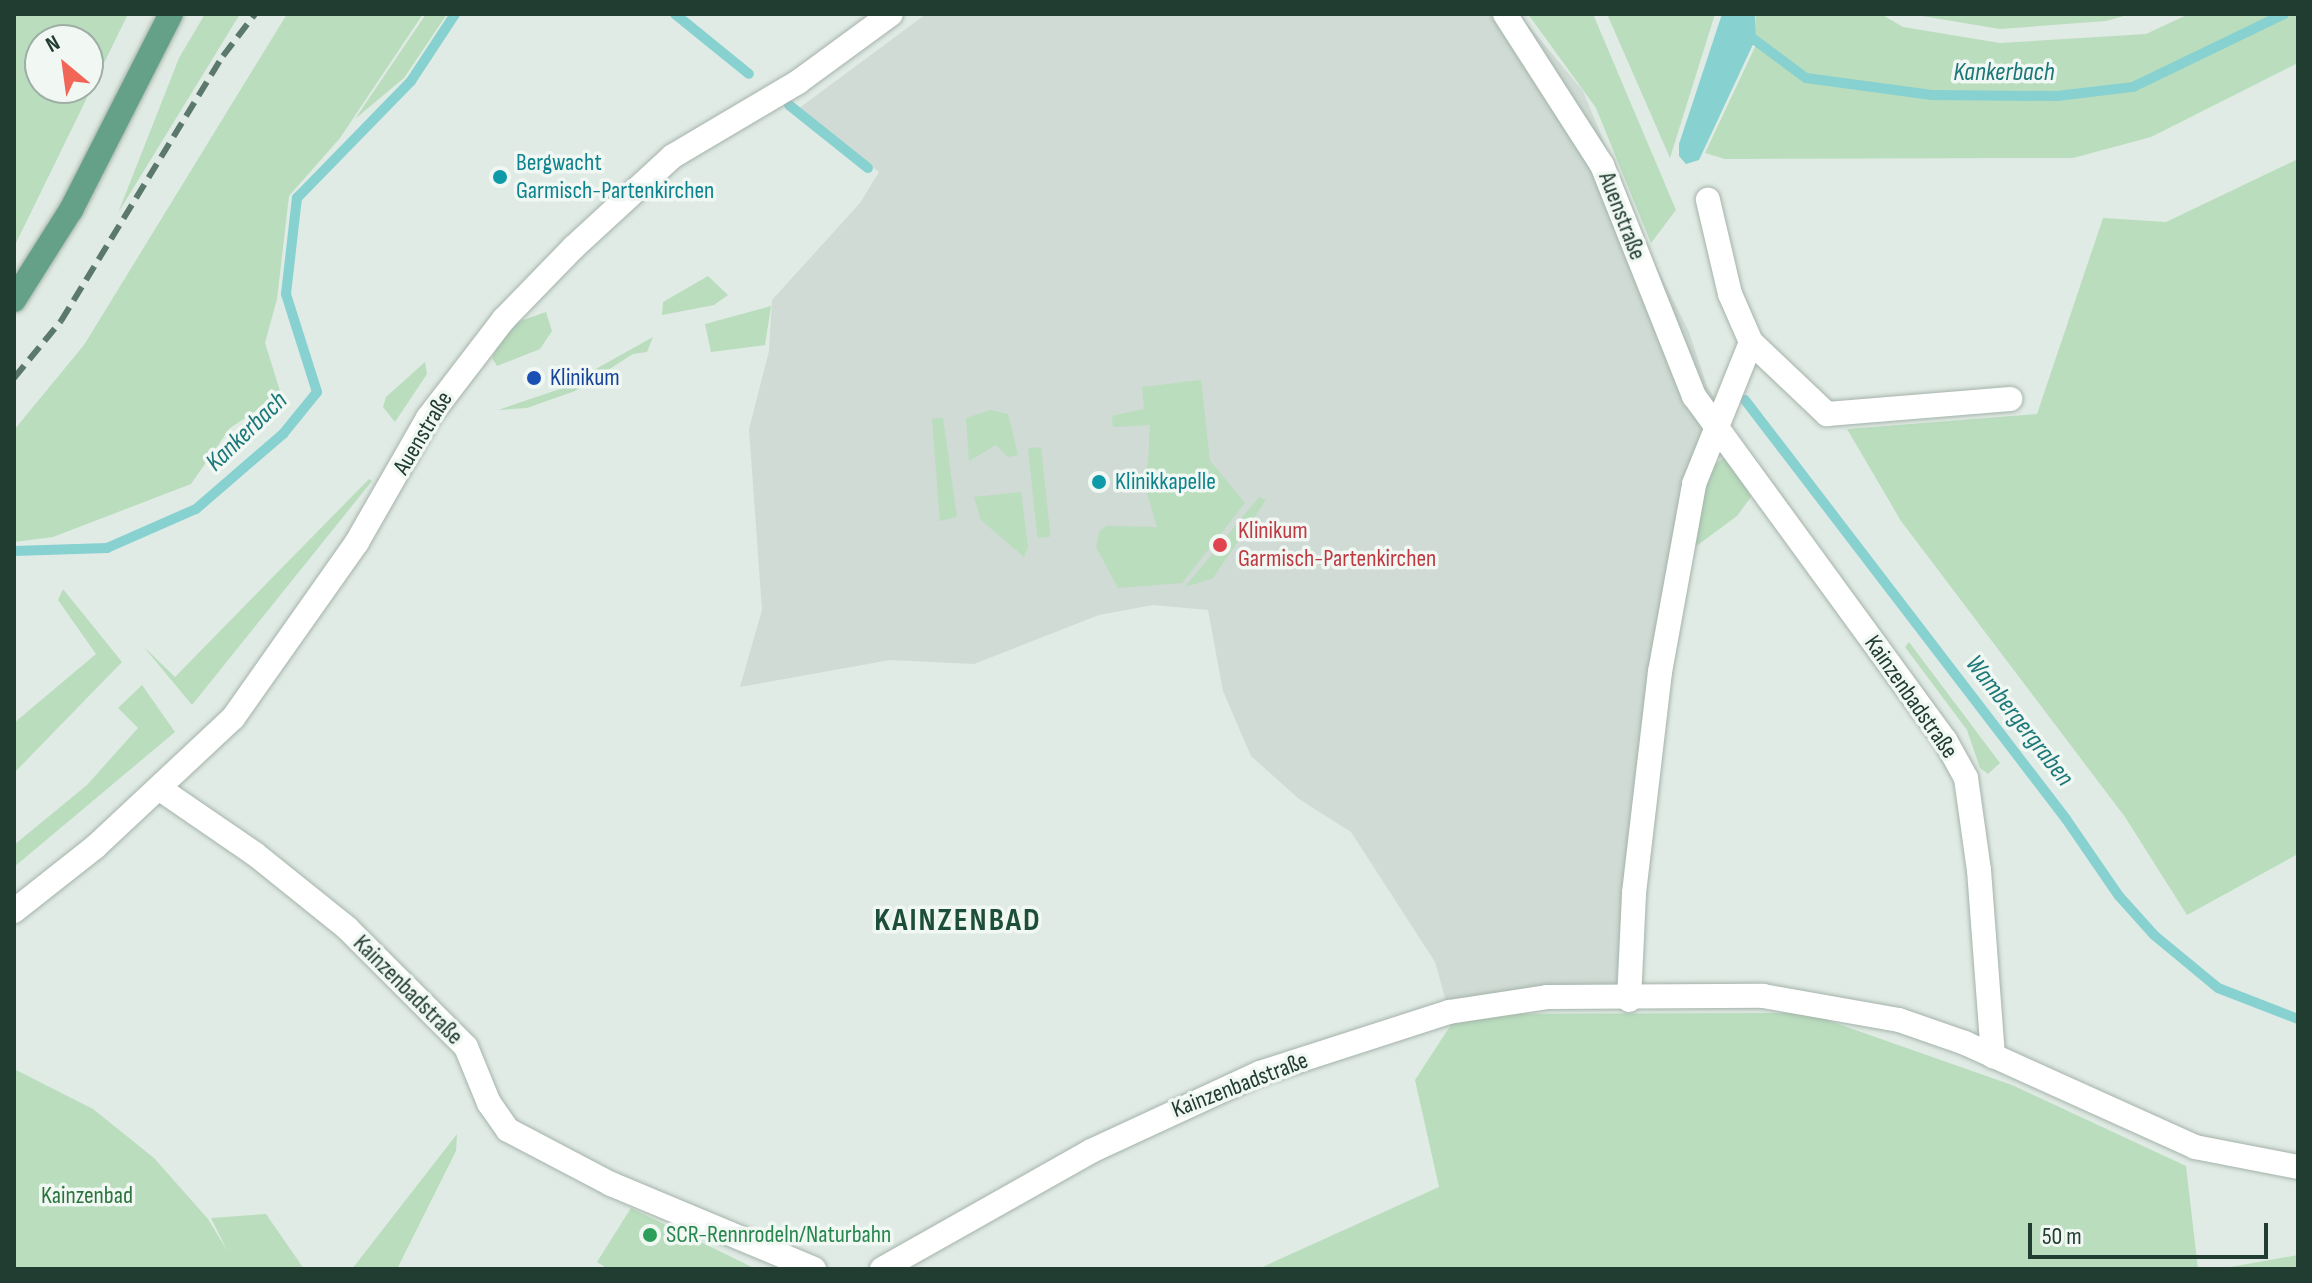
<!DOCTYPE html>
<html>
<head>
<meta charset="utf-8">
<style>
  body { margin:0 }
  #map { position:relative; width:2312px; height:1283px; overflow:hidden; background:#e1ebe5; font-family:"Sofia Sans Condensed",sans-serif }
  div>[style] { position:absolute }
  .built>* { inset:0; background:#cfdbd4 }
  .green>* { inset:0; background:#b9ddbd; transform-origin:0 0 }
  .water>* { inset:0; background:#88d1d1 }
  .stream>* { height:10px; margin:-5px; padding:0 5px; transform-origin:5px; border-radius:5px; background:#88d1d1 }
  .roads { filter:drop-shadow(0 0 2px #a4b3ab) drop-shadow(0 0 2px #a4b3ab) }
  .street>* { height:24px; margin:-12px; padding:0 12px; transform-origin:12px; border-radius:12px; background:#fff }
  .primary>* { height:24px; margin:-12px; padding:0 12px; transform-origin:12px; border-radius:12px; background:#65a188 }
  .rail>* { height:6px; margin-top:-3px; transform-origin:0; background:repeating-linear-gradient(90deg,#5b786c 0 16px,transparent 0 24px) }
  .dots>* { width:22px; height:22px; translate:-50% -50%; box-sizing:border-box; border:4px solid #f1f8f3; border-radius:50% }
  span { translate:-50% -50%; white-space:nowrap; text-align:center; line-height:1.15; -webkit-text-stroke:7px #f1f8f3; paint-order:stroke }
  .culture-label { font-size:24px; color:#0d838f }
  .left { translate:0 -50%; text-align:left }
  .street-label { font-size:24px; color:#213c30 }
  .transit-label { font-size:24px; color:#164399 }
  .health-label { font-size:24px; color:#be3a42 }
  .park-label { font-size:24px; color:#2b733c }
  .leisure-label { font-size:24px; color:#27864d }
  .water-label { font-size:26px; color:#1b7778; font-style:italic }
  .district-label { font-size:32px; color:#1d4e3a; font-weight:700; letter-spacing:2px }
  .frame { position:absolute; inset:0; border:16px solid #213c30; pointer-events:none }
  .north { position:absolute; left:24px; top:24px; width:80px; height:80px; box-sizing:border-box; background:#f1f8f3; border:2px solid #9eada5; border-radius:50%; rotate:331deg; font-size:22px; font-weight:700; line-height:32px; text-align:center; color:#213c30 }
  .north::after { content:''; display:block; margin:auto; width:28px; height:36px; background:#f26658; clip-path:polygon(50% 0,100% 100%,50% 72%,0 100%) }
  .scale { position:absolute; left:2028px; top:1223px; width:240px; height:36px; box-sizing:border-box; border:4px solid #213c30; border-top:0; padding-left:10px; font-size:24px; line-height:28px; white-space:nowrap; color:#213c30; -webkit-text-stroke:6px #f1f8f3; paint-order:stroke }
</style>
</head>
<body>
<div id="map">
  <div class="built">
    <div style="clip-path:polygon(926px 14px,1519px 14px,1583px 91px,1649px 252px,1689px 332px,1707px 386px,1732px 427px,1694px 484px,1629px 1000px,1449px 1012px,1435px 962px,1351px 832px,1299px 799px,1251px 756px,1223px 691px,1208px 610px,1153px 605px,1099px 615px,974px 664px,890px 660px,740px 687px,762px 610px,749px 429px,769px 351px,772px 300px,860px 203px,879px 172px,798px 109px)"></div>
  </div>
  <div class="green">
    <div style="clip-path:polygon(evenodd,14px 14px,128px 14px,14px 247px,14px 14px,40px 40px,88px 40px,88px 88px,40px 88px,40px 40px)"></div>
    <div style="clip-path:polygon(205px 14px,240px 14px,118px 213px,179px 58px)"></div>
    <div style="clip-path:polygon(287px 14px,423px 14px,340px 138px,289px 196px,277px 299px,265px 343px,281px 394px,230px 428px,191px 484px,53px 537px,14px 542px,14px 430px,84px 345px)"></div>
    <div style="clip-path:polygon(426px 14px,447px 14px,404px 78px,355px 119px)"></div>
    <div style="clip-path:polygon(1528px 14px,1593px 14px,1676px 210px,1651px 243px,1596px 108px)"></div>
    <div style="clip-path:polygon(1607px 14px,1715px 14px,1670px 158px)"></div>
    <div style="clip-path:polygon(1756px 14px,1881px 14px,1903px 27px,2000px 43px,2146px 34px,2189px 14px,2298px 14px,2298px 63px,2151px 137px,2073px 158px,1725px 159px,1705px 153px,1755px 47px)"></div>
    <div style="clip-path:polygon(1910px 14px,2131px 14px,2106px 21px,2000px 29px)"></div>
    <div style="clip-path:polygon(2298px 159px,2298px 854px,2187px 915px,2125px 817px,1901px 521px,1847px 429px,2037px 414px,2103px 218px,2166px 222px)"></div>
    <div style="clip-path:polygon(708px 276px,728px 295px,714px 305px,662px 315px,663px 302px)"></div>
    <div style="clip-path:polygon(771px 306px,765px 345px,711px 352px,705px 324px)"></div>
    <div style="clip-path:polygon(546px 312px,552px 331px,540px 349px,497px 366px,492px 358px,500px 341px,520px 321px)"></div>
    <div style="clip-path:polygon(653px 337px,647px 352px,633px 354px,575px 391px,527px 408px,498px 410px,560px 389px)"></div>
    <div style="clip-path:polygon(425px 362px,427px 374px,395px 422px,383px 407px,386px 397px)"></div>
    <div style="clip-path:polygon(1201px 380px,1210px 461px,1245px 503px,1182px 583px,1118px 588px,1096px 547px,1100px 530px,1107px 526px,1157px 527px,1142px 477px,1148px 465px,1150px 425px,1113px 427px,1112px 416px,1144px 409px,1142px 387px)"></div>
    <div style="clip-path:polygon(991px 410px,1008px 414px,1018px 455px,1008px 457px,996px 445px,969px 461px,966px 418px)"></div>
    <div style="clip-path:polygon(943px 418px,957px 517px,940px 521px,932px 419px)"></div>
    <div style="left:1041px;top:447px;width:90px;height:13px;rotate:84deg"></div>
    <div style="clip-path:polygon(1724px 458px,1732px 461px,1751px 497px,1737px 516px,1695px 547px,1708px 469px)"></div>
    <div style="clip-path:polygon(369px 479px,372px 481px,192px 705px,143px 646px,175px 677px)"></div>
    <div style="clip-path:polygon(1021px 492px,1028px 547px,1024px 557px,981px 520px,974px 497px)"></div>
    <div style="clip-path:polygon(1259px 497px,1266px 500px,1213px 578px,1185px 587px)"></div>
    <div style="clip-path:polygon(63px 589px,122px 662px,14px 773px,14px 723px,96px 654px,58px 600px)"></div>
    <div style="clip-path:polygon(1909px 642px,2000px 763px,1988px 774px,1980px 768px,1967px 730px,1905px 647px)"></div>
    <div style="clip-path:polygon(142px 685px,175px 732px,14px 867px,14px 845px,87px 785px,138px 728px,118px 708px)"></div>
    <div style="clip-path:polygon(1807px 1013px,2012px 1085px,2186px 1166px,2198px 1269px,1258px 1269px,1439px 1187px,1415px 1080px,1458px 1014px)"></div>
    <div style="clip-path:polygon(14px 1069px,93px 1109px,154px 1158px,208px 1219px,228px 1252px,211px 1218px,266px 1214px,304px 1269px,14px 1269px)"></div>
    <div style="clip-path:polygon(457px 1134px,456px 1151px,397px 1269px,352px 1269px)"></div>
    <div style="clip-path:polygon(631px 1208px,756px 1269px,608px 1269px,597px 1262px)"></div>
    <div style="clip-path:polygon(2298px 1255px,2298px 1269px,2219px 1269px)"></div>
  </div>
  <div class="water">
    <div style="clip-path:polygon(1722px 14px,1755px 14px,1756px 38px,1699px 160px,1686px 164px,1679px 156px,1679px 144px)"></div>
  </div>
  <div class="stream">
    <div style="left:675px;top:14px;width:95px;rotate:39deg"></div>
    <div style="left:1741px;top:14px;width:15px;rotate:94deg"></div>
    <div style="left:1740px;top:29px;width:82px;rotate:36.6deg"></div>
    <div style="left:1806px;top:78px;width:127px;rotate:7.7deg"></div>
    <div style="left:1932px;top:95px;width:125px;rotate:0.5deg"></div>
    <div style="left:2057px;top:96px;width:77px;rotate:-6.8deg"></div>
    <div style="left:2133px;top:87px;width:168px;rotate:-25.8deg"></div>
    <div style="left:789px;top:105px;width:101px;rotate:38.6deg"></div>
    <div style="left:1745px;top:400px;width:528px;rotate:52.54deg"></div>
    <div style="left:2066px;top:819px;width:93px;rotate:55.5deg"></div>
    <div style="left:2119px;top:896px;width:52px;rotate:48.1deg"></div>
    <div style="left:2154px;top:935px;width:83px;rotate:39.6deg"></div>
    <div style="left:2218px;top:988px;width:86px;rotate:21.2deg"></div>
    <div style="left:14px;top:551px;width:93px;rotate:-1.8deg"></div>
    <div style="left:107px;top:548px;width:97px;rotate:-23.7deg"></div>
    <div style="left:196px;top:509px;width:115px;rotate:-40.8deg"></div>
    <div style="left:283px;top:434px;width:54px;rotate:-51deg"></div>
    <div style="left:317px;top:392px;width:103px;rotate:-107.6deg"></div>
    <div style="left:286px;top:294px;width:97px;rotate:-83.5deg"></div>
    <div style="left:297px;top:198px;width:163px;rotate:-45.7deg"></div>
    <div style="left:411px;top:81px;width:80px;rotate:-56.7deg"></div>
  </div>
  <div class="roads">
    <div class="street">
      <div style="left:1505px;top:14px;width:179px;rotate:57.3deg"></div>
      <div style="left:1602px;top:165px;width:249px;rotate:68.3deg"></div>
      <div style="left:1694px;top:396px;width:426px;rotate:53.9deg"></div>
      <div style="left:1945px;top:740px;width:43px;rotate:61.1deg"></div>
      <div style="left:1966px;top:778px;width:93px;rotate:82deg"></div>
      <div style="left:1979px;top:870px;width:187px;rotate:85.7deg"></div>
      <div style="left:1751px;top:342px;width:105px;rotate:43.5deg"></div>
      <div style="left:1827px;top:414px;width:184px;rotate:-4.7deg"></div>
      <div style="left:160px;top:789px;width:115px;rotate:34.4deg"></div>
      <div style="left:255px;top:854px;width:118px;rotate:38.8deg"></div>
      <div style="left:347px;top:928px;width:168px;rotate:45deg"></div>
      <div style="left:466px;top:1047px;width:61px;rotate:67.7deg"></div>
      <div style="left:489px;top:1103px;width:33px;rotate:55deg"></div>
      <div style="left:508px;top:1130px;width:116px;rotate:27.7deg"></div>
      <div style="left:611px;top:1184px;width:220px;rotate:22.7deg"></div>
      <div style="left:14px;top:911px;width:103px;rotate:-38.3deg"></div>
      <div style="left:95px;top:847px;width:189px;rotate:-43.1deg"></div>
      <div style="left:233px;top:718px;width:215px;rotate:-54.8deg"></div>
      <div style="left:357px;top:542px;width:143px;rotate:-60.2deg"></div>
      <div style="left:428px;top:418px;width:125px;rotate:-52.5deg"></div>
      <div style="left:504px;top:319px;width:100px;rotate:-45.8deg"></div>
      <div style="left:574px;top:247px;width:134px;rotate:-42.6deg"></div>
      <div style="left:673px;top:156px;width:145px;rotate:-30.6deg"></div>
      <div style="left:798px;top:82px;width:115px;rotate:-36.2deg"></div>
      <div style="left:1629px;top:1000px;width:107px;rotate:-87.3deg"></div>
      <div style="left:1634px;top:893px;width:223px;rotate:-83.3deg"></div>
      <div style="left:1660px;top:672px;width:191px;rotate:-79.7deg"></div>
      <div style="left:1694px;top:484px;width:153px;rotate:-68.1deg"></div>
      <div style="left:1751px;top:342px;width:52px;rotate:-113.6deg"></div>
      <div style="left:1730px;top:294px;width:97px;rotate:-103.2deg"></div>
      <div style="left:882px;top:1269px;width:240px;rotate:-29.4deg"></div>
      <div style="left:1091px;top:1151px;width:186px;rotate:-24.8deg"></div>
      <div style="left:1260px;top:1073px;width:199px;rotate:-17.9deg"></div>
      <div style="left:1449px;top:1012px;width:99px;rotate:-8.7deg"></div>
      <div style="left:1547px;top:997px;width:216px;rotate:-0.3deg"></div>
      <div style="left:1763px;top:996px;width:138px;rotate:10deg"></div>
      <div style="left:1899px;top:1020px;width:70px;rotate:19.2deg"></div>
      <div style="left:1965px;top:1043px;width:252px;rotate:24.3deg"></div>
      <div style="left:2195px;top:1147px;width:105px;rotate:11deg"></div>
    </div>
    <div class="primary">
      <div style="left:14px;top:300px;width:107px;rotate:-57.7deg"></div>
      <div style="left:71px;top:210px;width:220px;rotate:-63deg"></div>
    </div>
  </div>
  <div class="rail">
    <div style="left:14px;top:378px;width:74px;rotate:-50.5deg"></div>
    <div style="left:61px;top:321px;width:311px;rotate:-58.6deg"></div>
    <div style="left:223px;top:56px;width:53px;rotate:-52.7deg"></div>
  </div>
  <div class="dots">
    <div style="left:500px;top:177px;background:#0f9aa8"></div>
    <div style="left:534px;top:378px;background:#1a4fb4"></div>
    <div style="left:1099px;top:482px;background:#0f9aa8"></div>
    <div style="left:1220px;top:545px;background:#e0444e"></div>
    <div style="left:650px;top:1235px;background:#2e9e5b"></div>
  </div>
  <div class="culture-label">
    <span class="left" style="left:516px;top:177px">Bergwacht<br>Garmisch-Partenkirchen</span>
    <span class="left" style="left:1115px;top:482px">Klinikkapelle</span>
  </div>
  <div class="street-label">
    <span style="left:1622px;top:216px;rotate:69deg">Auenstraße</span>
    <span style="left:423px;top:433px;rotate:-59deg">Auenstraße</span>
    <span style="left:1911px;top:697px;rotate:55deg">Kainzenbadstraße</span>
    <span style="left:408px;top:990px;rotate:45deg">Kainzenbadstraße</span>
    <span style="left:1240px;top:1085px;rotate:-21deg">Kainzenbadstraße</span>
  </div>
  <div class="transit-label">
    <span class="left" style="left:550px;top:378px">Klinikum</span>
  </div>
  <div class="health-label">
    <span class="left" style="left:1238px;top:545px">Klinikum<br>Garmisch-Partenkirchen</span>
  </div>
  <div class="park-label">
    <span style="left:87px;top:1196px">Kainzenbad</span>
  </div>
  <div class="leisure-label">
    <span class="left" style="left:666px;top:1235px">SCR-Rennrodeln/Naturbahn</span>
  </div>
  <div class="water-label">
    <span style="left:2004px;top:73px">Kankerbach</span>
    <span style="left:247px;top:432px;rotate:-44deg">Kankerbach</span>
    <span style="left:2019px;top:721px;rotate:52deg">Wambergergraben</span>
  </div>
  <div class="district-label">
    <span style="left:958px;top:921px">KAINZENBAD</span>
  </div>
  <div class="frame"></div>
  <div class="north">N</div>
  <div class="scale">50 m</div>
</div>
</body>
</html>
